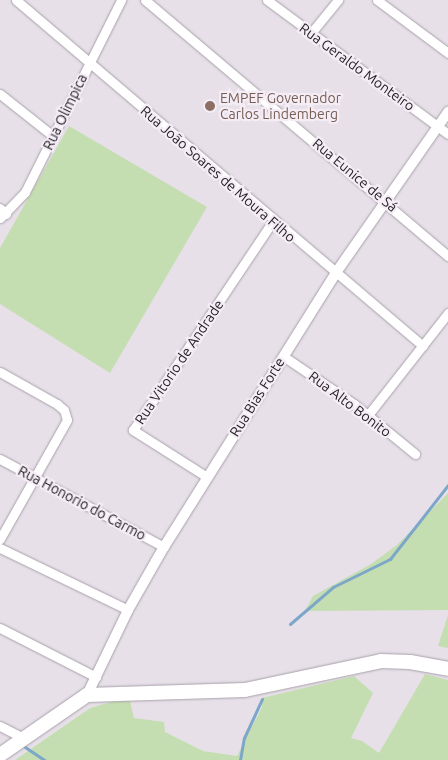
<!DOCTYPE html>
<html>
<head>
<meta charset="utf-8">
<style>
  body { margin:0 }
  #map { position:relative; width:448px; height:760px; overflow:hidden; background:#e7e0e9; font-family:Ubuntu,sans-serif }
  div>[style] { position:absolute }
  .green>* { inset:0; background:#c4deb1 }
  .stream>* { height:3px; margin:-1.5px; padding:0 1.5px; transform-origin:1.5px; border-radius:1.5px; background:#7da7c8 }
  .roads { filter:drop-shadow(0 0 1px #a8a1a9) drop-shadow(0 0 1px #a8a1a9) }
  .minor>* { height:9px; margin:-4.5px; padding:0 4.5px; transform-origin:4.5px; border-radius:4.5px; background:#fff }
  .tertiary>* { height:10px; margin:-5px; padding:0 5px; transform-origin:5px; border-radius:5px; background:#fff }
  .primary>* { height:14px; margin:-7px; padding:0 7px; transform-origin:7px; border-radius:7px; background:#fff }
  .dots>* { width:14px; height:14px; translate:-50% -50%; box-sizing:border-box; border:2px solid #f5edf6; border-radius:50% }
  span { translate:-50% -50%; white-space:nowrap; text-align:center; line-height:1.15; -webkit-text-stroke:4.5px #f5edf6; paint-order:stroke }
  .street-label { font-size:14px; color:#242124 }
  .education-label { font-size:14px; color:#785e54 }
  .left { translate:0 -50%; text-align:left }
</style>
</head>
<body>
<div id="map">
  <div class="green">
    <div style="clip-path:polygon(69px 126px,207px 207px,110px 373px,0 304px,0 248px)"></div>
    <div style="clip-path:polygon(448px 493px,448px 610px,305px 611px,313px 596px,371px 564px,397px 545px)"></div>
    <div style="clip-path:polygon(448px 615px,448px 648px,438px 646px)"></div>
    <div style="clip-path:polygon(425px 674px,448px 680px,448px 760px,15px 760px,90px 708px,129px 697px,134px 718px,164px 722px,165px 732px,203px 751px,237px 756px,262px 707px,262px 698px,354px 676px,373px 693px,351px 738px,362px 741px,379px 753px)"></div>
  </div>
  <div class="stream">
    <div style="left:290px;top:624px;width:57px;rotate:-40.7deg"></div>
    <div style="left:333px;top:587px;width:64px;rotate:-26.2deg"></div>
    <div style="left:390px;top:559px;width:94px;rotate:-51.9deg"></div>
    <div style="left:22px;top:745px;width:27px;rotate:34deg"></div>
    <div style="left:240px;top:760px;width:22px;rotate:-80deg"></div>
    <div style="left:244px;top:738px;width:43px;rotate:-65.2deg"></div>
  </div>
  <div class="roads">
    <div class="minor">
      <div style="left:16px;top:0;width:534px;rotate:40.37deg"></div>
      <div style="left:145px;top:0;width:397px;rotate:40.2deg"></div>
      <div style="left:267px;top:0;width:225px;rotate:36.5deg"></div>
      <div style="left:377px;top:0;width:89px;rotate:36.7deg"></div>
      <div style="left:311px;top:33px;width:43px;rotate:-50.7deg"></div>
      <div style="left:0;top:94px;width:68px;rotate:38.4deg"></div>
      <div style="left:0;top:218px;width:36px;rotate:-46deg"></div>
      <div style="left:25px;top:192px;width:215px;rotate:-63.4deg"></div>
      <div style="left:283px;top:356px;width:86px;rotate:34.1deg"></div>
      <div style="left:354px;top:404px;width:79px;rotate:39.3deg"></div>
      <div style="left:0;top:372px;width:65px;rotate:29.3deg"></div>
      <div style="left:57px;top:404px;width:9px;rotate:41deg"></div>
      <div style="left:64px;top:410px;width:10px;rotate:73deg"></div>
      <div style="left:67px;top:420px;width:137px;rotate:119.4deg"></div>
      <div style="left:368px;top:415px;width:130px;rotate:-51.9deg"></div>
      <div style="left:0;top:459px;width:186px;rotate:28.2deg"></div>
      <div style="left:207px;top:477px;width:88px;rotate:-147.6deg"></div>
      <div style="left:133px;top:430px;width:252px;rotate:-56.2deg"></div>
      <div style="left:0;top:548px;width:142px;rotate:25.8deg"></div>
      <div style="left:0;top:628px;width:108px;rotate:27deg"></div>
      <div style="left:0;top:726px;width:28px;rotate:27deg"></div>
    </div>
    <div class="tertiary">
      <div style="left:0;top:209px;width:8px;rotate:40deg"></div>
      <div style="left:87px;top:695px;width:94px;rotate:-64.2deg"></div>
      <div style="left:128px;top:610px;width:73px;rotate:-60.3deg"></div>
      <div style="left:164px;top:547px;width:322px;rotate:-57.9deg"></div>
      <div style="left:335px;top:274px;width:198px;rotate:-55.1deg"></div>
    </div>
    <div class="primary">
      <div style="left:0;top:755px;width:106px;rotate:-34.6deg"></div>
      <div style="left:87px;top:695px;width:158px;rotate:-1.8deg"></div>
      <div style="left:245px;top:690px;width:139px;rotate:-12deg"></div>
      <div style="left:381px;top:661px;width:29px;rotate:2deg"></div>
      <div style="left:410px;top:662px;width:39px;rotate:10deg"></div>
    </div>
  </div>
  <div class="dots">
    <div style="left:210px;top:106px;background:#8d6e63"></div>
  </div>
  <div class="street-label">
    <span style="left:357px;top:67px;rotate:36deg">Rua Geraldo Monteiro</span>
    <span style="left:65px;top:112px;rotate:-64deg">Rua Olimpica</span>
    <span style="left:218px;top:174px;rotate:41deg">Rua João Soares de Moura Filho</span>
    <span style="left:355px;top:175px;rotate:40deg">Rua Eunice de Sá</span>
    <span style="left:179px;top:362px;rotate:-56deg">Rua Vitorio de Andrade</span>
    <span style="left:257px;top:397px;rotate:-58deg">Rua Bias Forte</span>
    <span style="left:350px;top:404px;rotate:37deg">Rua Alto Bonito</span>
    <span style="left:82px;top:503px;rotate:28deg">Rua Honorio do Carmo</span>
  </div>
  <div class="education-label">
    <span class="left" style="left:220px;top:106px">EMPEF Governador<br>Carlos Lindemberg</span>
  </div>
</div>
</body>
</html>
